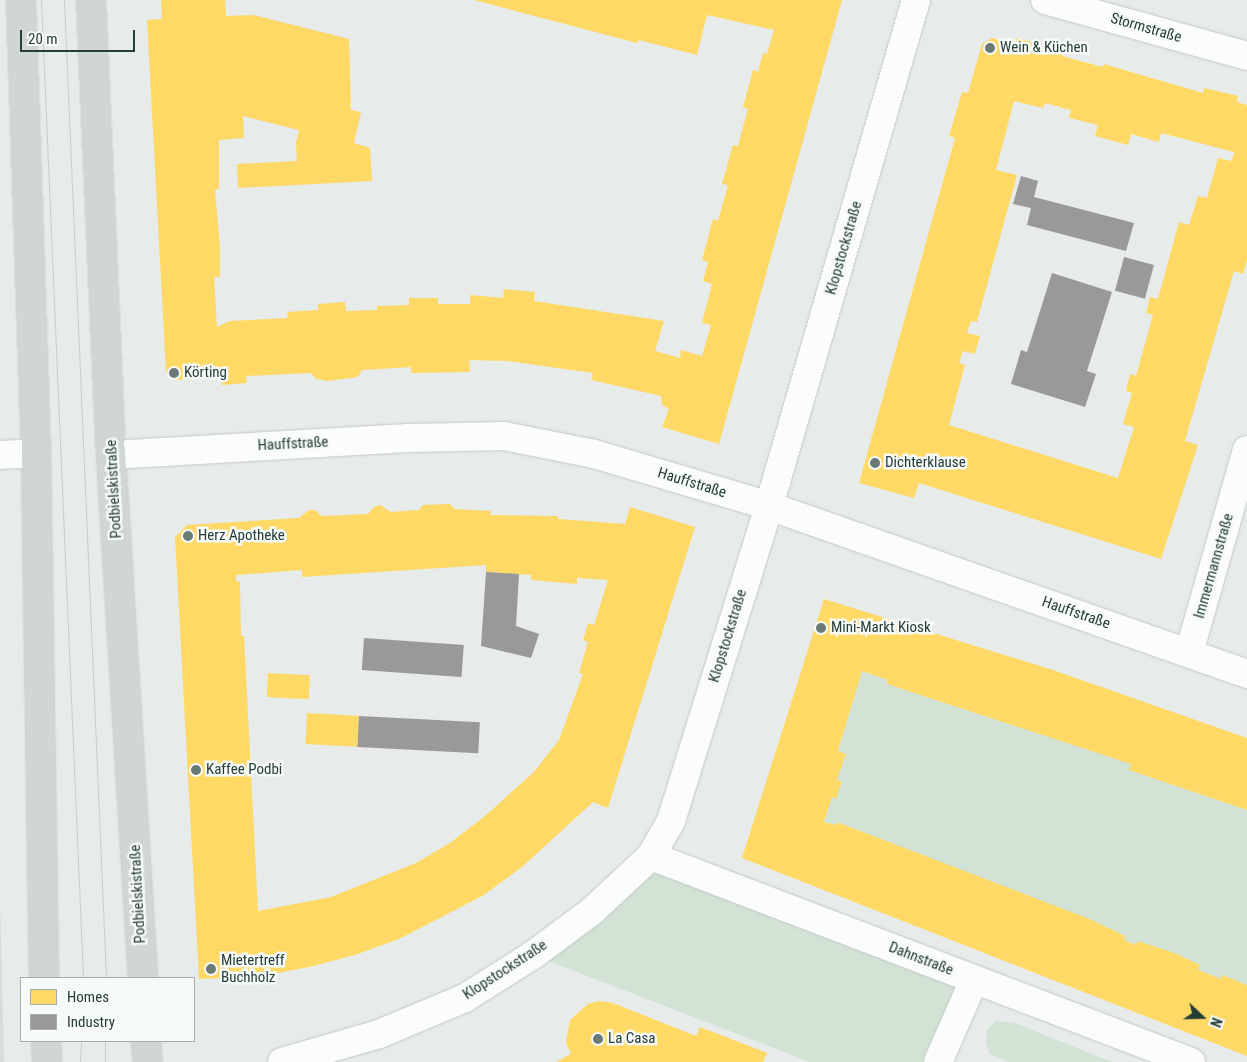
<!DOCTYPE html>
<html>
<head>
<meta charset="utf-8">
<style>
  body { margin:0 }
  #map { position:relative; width:1247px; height:1062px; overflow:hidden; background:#e7ebe9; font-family:"Roboto Condensed",sans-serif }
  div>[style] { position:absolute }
  .built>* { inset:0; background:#d6dcd9 }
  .green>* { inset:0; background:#d2e3d6 }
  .homes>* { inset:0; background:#ffd966; transform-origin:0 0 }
  .industry>* { inset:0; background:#999; transform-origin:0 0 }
  .roads { filter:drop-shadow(0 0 1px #c4c8c6) drop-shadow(0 0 1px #c4c8c6) }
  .minor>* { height:28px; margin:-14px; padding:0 14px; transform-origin:14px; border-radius:14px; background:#fbfcfc }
  .major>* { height:28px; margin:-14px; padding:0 14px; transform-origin:14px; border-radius:14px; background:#cfd6d4 }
  .tram>* { height:1px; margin:-0.5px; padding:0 0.5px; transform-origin:0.5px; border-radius:0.5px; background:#c8ccca }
  .dots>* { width:14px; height:14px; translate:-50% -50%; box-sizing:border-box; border:2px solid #f6faf8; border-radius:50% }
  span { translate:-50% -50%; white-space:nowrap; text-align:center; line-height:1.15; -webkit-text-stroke:5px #f6faf8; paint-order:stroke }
  .street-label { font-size:15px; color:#263d36 }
  .poi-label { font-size:15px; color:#263d36 }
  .left { translate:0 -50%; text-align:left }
  .legend { position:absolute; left:20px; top:977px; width:175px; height:65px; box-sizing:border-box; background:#f6faf8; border:1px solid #a3aeaa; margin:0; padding:6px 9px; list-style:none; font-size:15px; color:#263d36 }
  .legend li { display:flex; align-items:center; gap:10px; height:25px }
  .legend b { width:25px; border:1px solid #a3aeaa }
  .north { position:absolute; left:1177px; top:992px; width:50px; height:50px; -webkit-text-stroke:4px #f6faf8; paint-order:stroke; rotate:111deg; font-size:14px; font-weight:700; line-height:20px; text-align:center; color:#263d36 }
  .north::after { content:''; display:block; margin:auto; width:18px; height:22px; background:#263d36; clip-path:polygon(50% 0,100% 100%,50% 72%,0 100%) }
  .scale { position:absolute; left:20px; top:30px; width:115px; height:22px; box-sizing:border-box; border:2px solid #263d36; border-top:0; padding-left:6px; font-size:15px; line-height:18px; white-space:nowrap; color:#263d36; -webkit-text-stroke:4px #f6faf8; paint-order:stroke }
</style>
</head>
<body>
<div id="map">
  <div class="built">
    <div style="clip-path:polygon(0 904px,4px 1062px,0 1062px)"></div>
  </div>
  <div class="green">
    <div style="clip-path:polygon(862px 671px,888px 680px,887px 684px,1131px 764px,1130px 770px,1247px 810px,1247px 985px,1223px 975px,1221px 979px,1198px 970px,1200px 966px,1177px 954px,1138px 941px,1136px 945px,1124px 940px,1125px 936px,837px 822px,836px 825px,824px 822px,832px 797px,836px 799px,837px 780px,846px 754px,838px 751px)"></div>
    <div style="clip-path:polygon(651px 856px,974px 980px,938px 1062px,810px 1062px,533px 955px)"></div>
    <div style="clip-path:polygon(996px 1021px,1015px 1023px,1112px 1062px,1010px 1062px,990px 1054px,986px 1043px,987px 1030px)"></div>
  </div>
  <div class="homes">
    <div style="clip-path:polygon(161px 0,225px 0,226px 16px,253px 15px,349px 39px,351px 110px,361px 112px,354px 143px,370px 148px,372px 181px,238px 188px,237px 164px,297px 161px,296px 143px,299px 130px,243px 116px,244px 138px,219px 140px,219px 189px,215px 190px,220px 247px,220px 277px,214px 277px,217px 327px,230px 321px,288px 318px,287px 312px,318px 310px,318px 304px,345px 302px,346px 311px,377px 310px,377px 306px,409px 305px,409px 298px,438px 298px,438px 304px,470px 304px,470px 295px,503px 298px,504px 289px,535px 292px,534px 301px,664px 321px,655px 351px,680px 358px,681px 350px,702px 356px,711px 325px,702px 323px,712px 284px,703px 281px,708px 262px,702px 260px,713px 219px,718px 221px,728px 185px,722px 184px,733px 145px,738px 146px,748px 109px,743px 107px,753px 70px,758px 72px,763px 53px,767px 54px,774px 30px,707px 15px,697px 55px,639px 40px,637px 43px,474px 0,842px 0,719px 444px,662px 427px,669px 409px,662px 405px,661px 396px,591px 380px,593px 373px,508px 361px,469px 360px,470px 372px,411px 373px,411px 367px,362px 370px,358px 377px,328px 381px,316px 379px,311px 373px,246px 376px,247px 383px,222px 385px,221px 378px,176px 380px,166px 372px,147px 20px,162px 19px)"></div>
    <div style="clip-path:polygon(evenodd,992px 38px,1015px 44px,1017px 38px,1064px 51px,1062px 56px,1084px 62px,1103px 67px,1104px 64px,1203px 93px,1204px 88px,1238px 96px,1237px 102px,1247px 105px,1247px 261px,1243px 274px,1234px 271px,1185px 441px,1198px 445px,1161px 559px,919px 483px,914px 498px,859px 483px,955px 138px,949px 136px,962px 92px,968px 93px,982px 44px,992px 38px,1014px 101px,1043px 108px,1045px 103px,1071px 110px,1069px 118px,1098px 125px,1095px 136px,1128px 145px,1131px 134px,1159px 142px,1161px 133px,1234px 152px,1232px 161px,1218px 158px,1207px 198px,1198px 196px,1189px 225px,1179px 222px,1158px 299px,1150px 297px,1146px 313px,1153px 315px,1136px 376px,1130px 374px,1126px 391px,1132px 393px,1123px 424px,1134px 427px,1118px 478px,949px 425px,965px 365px,959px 363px,963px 351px,975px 354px,980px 336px,967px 333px,971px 321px,977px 322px,1017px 175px,996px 170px,1014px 101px)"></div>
    <div style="clip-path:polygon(evenodd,450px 504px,454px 509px,491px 511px,490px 515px,558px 516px,558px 519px,625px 524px,630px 507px,695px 527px,608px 808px,593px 802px,522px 867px,484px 895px,399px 939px,355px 955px,309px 967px,262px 976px,199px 979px,175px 537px,187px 525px,299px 518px,309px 510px,315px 510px,322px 516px,368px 514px,374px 507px,380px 505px,391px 512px,419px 510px,423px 505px,450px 504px,486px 565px,486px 572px,531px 575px,531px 580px,577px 584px,577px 578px,608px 580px,594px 625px,588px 623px,583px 640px,588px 642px,579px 673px,583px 674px,559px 740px,534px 772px,485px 816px,450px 843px,416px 863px,331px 897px,258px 911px,244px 636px,241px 636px,240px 582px,236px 581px,236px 575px,302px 570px,302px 577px,486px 565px)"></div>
    <div style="clip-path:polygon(824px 599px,1053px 670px,1247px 738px,1247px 810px,1129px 770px,1131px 764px,887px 684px,888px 680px,862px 671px,838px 751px,846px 754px,837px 780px,842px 782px,836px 799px,832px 797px,824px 822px,836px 825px,837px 822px,1092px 920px,1125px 936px,1124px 940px,1136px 945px,1138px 941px,1177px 954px,1200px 965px,1198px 970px,1221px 979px,1222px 975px,1247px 985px,1247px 1056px,742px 858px)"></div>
    <div style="left:268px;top:673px;width:42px;height:24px;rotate:3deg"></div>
    <div style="left:307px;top:713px;width:52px;height:31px;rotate:3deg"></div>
    <div style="clip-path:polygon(599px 1001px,613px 1003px,696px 1036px,700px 1027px,767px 1053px,763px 1062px,556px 1062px,571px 1054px,566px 1043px,570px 1020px,588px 1004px)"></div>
  </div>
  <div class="industry">
    <div style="clip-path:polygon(1021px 176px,1038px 181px,1034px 197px,1134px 223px,1126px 251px,1027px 225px,1031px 208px,1013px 204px)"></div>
    <div style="left:1124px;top:257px;width:31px;height:35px;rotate:15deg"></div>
    <div style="clip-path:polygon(1052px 273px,1112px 292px,1087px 371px,1096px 374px,1085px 407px,1011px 384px,1021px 350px,1027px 352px)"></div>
    <div style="clip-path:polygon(486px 572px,519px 574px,516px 626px,539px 634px,531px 658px,481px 646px)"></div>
    <div style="left:364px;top:638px;width:100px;height:32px;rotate:4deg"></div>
    <div style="left:359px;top:716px;width:121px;height:31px;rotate:3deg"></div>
  </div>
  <div class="roads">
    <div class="minor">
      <div style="left:1045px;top:0;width:210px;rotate:15.5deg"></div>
      <div style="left:0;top:455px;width:36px;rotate:-3deg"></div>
      <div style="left:111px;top:455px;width:297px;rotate:-3.3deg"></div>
      <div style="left:408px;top:438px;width:96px;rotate:-1.2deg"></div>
      <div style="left:504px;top:436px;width:92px;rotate:11.3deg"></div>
      <div style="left:594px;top:454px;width:183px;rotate:16.5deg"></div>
      <div style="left:769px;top:506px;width:507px;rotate:19.36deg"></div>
      <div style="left:1189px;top:653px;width:211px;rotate:-74.1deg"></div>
      <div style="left:651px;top:856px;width:578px;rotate:20.88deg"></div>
      <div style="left:282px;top:1062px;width:101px;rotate:-16.1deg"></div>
      <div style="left:379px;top:1034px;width:93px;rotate:-22.7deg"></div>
      <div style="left:465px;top:998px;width:80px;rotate:-32.3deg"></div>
      <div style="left:533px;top:955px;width:72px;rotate:-36.6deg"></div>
      <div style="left:591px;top:912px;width:82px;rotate:-43deg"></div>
      <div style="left:651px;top:856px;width:40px;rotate:-60.3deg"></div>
      <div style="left:671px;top:821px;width:330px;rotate:-72.7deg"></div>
      <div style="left:769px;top:506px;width:527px;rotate:-73.8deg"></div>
      <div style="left:938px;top:1062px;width:90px;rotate:-66.3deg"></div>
    </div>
    <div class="major">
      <div style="left:21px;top:0;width:453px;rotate:88.1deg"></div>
      <div style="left:36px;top:453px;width:525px;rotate:89.13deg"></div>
      <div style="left:91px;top:0;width:455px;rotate:87.5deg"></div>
      <div style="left:111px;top:455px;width:524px;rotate:86.5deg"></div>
      <div style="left:46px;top:1041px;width:21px;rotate:87deg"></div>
      <div style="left:146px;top:1041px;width:21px;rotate:85deg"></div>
    </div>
  </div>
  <div class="tram">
    <div style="left:41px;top:0;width:979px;rotate:87.54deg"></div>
    <div style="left:64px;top:0;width:979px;rotate:87.54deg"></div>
    <div style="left:80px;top:1062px;width:21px;rotate:-87deg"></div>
    <div style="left:105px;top:1062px;width:21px;rotate:-90deg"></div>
  </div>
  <div class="dots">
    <div style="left:990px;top:48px;background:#6a7a75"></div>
    <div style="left:174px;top:373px;background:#6a7a75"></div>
    <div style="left:875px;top:463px;background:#6a7a75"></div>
    <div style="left:188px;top:536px;background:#6a7a75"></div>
    <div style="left:821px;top:628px;background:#6a7a75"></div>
    <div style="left:196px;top:770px;background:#6a7a75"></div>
    <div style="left:211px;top:969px;background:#6a7a75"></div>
    <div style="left:598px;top:1039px;background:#6a7a75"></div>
  </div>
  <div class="street-label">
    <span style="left:1146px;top:28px;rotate:16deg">Stormstraße</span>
    <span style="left:844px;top:248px;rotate:-74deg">Klopstockstraße</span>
    <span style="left:293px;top:444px;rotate:-3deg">Hauffstraße</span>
    <span style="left:692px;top:483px;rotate:17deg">Hauffstraße</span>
    <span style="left:114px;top:489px;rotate:-93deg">Podbielskistraße</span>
    <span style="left:1214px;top:566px;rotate:-74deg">Immermannstraße</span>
    <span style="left:1076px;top:613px;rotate:19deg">Hauffstraße</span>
    <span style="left:728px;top:636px;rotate:-73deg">Klopstockstraße</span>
    <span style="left:138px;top:894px;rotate:-93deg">Podbielskistraße</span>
    <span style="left:921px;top:959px;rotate:21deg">Dahnstraße</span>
    <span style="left:505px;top:970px;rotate:-33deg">Klopstockstraße</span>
  </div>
  <div class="poi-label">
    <span class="left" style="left:1000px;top:48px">Wein &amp; Küchen</span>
    <span class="left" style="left:184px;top:373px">Körting</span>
    <span class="left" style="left:885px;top:463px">Dichterklause</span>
    <span class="left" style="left:198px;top:536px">Herz Apotheke</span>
    <span class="left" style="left:831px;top:628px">Mini-Markt Kiosk</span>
    <span class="left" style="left:206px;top:770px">Kaffee Podbi</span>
    <span class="left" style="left:221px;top:969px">Mietertreff<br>Buchholz</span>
    <span class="left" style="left:608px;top:1039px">La Casa</span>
  </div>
  <ul class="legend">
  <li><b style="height:14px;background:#ffd966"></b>Homes</li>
  <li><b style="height:14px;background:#999"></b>Industry</li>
  </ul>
  <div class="north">N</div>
  <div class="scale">20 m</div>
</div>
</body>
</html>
